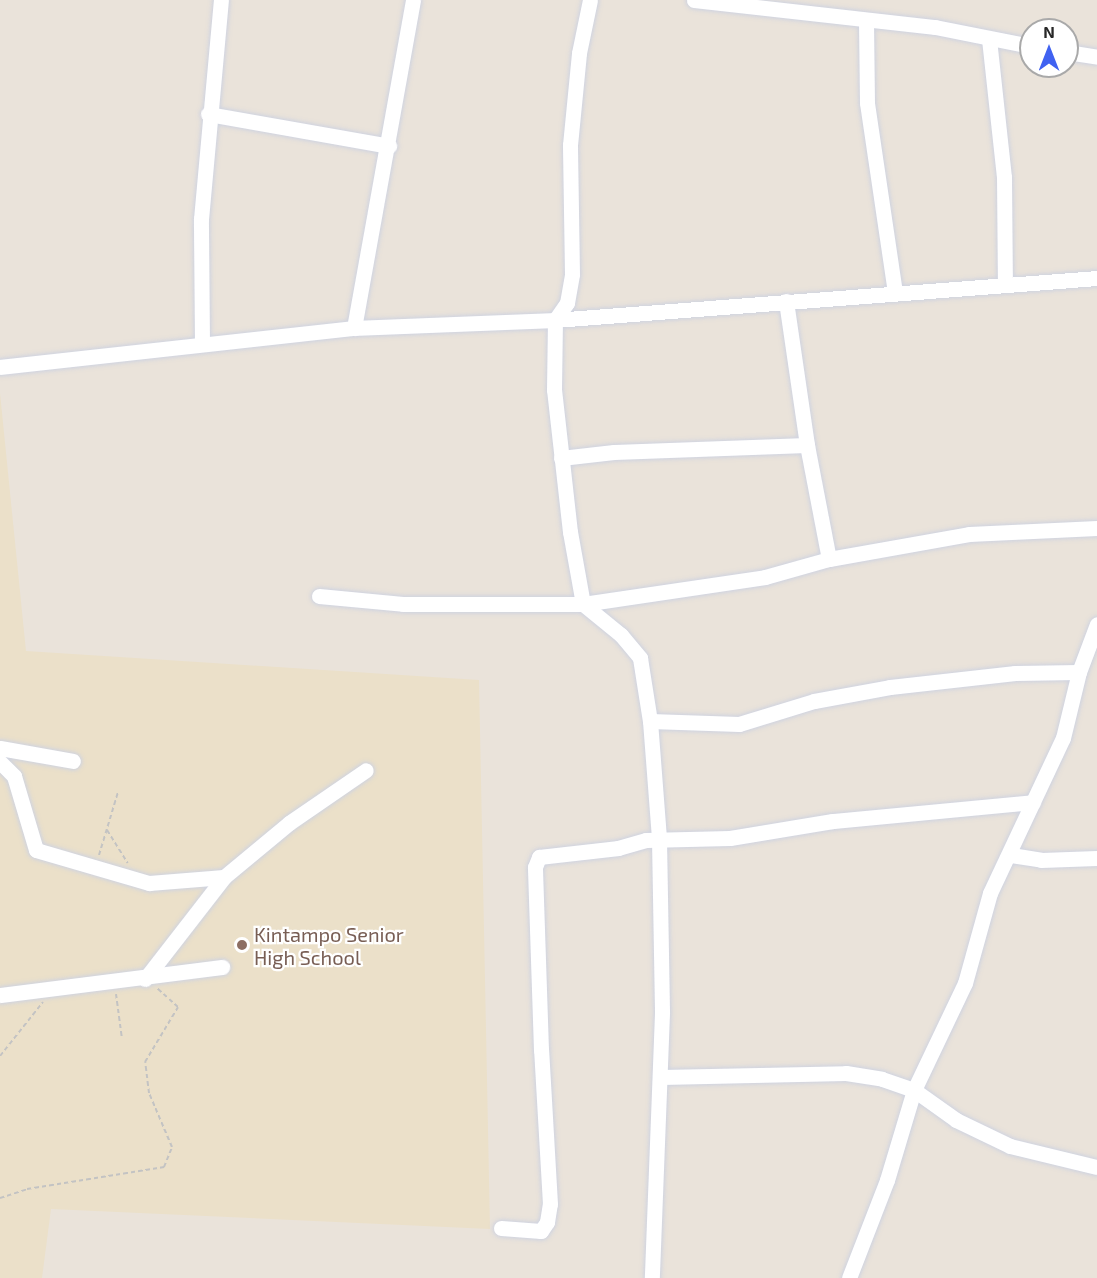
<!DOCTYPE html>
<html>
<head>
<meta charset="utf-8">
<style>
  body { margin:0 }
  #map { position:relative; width:1097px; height:1278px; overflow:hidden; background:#eae3da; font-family:"Exo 2",sans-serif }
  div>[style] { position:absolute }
  .education>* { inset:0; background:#ebe0c9 }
  .path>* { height:2px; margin-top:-1px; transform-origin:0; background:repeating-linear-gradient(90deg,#c3c3c3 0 4.5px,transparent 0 7.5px) }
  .roads { filter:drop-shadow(0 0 2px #cfd3e0) drop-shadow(0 0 2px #cfd3e0) }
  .minor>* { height:15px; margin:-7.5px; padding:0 7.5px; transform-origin:7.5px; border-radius:7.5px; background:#fff }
  .dots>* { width:16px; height:16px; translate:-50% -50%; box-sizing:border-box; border:3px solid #fff; border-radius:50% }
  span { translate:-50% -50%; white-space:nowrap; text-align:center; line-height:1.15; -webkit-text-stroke:4.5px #fff; paint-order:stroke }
  .education-label { font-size:20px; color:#785e54 }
  .left { translate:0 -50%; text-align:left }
  .north { position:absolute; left:1019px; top:18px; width:60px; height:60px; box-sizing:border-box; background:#fff; border:2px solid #a9a9a9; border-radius:50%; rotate:0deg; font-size:16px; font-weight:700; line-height:24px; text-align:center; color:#282828 }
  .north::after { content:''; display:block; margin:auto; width:21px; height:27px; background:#4062f1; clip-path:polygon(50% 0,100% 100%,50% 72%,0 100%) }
</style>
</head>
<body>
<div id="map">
  <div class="education">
    <div style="clip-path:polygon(0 393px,26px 651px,479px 680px,490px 1229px,51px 1209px,42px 1278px,0 1278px)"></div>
  </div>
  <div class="path">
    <div style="left:107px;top:830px;width:39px;rotate:58deg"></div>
    <div style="left:99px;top:855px;width:66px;rotate:-73.2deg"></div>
    <div style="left:116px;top:994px;width:45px;rotate:82.4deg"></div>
    <div style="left:0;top:1056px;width:69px;rotate:-51.5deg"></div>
    <div style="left:0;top:1198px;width:28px;rotate:-18deg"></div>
    <div style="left:27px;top:1189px;width:139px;rotate:-9.1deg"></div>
    <div style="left:164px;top:1167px;width:22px;rotate:-68deg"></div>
    <div style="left:172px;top:1147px;width:59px;rotate:-113.1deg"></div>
    <div style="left:149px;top:1093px;width:31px;rotate:-97deg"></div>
    <div style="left:145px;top:1062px;width:64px;rotate:-59deg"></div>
    <div style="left:178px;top:1007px;width:28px;rotate:-138deg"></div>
  </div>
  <div class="roads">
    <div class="minor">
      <div style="left:694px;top:0;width:243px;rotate:6.4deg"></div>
      <div style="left:935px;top:27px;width:98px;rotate:11.2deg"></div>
      <div style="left:866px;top:21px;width:82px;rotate:89.3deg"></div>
      <div style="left:867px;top:103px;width:192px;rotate:81.6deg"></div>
      <div style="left:989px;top:39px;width:139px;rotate:83.8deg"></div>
      <div style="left:1004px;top:177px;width:108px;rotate:89.5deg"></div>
      <div style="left:1067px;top:52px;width:30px;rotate:9deg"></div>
      <div style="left:208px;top:114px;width:184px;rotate:10deg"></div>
      <div style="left:786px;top:301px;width:146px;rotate:81.7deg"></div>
      <div style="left:354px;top:328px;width:333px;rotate:-79.8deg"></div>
      <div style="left:202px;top:343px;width:124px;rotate:-90.5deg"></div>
      <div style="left:201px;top:219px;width:220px;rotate:-84.8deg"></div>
      <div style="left:0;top:367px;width:356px;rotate:-6.3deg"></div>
      <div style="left:354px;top:328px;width:201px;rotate:-2.3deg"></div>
      <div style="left:555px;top:320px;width:544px;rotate:-4.43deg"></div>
      <div style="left:561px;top:458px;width:53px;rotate:-6.5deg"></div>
      <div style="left:614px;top:452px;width:193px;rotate:-2.1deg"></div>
      <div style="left:807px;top:445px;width:116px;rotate:79.1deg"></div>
      <div style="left:319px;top:596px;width:84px;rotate:5.4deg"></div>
      <div style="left:403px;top:604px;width:180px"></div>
      <div style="left:583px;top:604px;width:73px;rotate:-100.2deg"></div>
      <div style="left:570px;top:532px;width:143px;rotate:-96.4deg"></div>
      <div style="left:554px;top:390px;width:70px;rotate:-89.2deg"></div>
      <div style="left:555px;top:320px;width:21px;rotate:-55deg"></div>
      <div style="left:567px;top:303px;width:29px;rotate:-80deg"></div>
      <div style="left:572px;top:274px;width:129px;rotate:-90.9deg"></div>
      <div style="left:570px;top:145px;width:92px;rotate:-84.4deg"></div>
      <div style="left:579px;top:53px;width:54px;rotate:-78.3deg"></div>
      <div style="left:583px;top:604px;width:49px;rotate:39.2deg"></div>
      <div style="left:621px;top:635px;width:30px;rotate:50deg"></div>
      <div style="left:640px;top:658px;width:64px;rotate:81deg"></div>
      <div style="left:650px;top:721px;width:118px;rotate:85.6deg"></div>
      <div style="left:659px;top:839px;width:174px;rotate:89deg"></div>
      <div style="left:662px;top:1013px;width:265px;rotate:92.2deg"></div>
      <div style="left:583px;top:604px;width:184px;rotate:-8.4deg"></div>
      <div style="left:765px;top:577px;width:66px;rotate:-15.7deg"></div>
      <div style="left:829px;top:559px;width:142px;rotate:-10.1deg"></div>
      <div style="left:969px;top:534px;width:128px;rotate:-2.7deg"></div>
      <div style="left:650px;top:721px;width:89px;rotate:1.9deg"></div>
      <div style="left:739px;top:724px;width:78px;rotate:-17deg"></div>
      <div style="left:814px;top:701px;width:77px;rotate:-10.4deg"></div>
      <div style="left:890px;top:687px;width:126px;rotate:-6.4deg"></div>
      <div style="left:1015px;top:673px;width:64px;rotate:-0.9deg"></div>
      <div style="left:0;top:748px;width:74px;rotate:10.1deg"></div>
      <div style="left:0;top:762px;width:20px;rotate:45deg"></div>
      <div style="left:14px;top:776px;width:77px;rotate:73.4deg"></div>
      <div style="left:36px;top:850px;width:118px;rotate:16.3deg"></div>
      <div style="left:149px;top:883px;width:75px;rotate:-4.6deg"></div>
      <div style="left:224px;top:877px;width:85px;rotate:-39.7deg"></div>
      <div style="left:289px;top:823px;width:93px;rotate:-34.5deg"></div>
      <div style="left:1011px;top:855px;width:30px;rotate:9deg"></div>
      <div style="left:1041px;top:860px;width:56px;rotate:-2deg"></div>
      <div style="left:145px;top:979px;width:129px;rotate:-52.2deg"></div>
      <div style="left:0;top:995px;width:224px;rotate:-7.2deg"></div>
      <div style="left:661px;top:1077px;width:185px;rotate:-1.2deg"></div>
      <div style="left:846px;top:1073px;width:36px;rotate:9deg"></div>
      <div style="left:882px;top:1079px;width:34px;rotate:19deg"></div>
      <div style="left:914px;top:1090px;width:52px;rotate:35.5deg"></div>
      <div style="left:956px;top:1120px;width:60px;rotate:25.7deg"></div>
      <div style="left:1010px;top:1146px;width:89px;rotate:13.6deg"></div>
      <div style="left:501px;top:1228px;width:40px;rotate:4.3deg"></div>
      <div style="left:541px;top:1231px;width:11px;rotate:-56deg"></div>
      <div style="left:547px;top:1222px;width:18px;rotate:-81deg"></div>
      <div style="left:550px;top:1204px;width:154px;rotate:-93.3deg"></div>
      <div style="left:541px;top:1050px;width:183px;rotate:-91.9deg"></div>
      <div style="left:535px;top:867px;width:11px;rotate:-68deg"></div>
      <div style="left:539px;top:857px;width:80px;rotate:-6.5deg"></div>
      <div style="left:618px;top:848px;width:29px;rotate:-16deg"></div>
      <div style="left:646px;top:840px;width:84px;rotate:-1.4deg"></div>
      <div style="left:730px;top:838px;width:104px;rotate:-9.4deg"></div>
      <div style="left:833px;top:821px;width:201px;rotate:-5.4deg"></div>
      <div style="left:849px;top:1278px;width:105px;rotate:-68.8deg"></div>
      <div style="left:887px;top:1180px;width:94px;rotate:-73.3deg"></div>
      <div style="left:914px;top:1090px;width:119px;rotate:-64.5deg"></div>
      <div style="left:965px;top:983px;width:93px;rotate:-74.5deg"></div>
      <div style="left:990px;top:893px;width:171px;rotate:-64.8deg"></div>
      <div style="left:1063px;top:738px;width:68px;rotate:-76.4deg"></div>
      <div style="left:1079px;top:672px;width:51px;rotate:-69.4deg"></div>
    </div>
  </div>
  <div class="dots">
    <div style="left:242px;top:945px;background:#8d6e63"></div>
  </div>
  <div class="education-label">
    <span class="left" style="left:254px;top:946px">Kintampo Senior<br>High School</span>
  </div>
  <div class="north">N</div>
</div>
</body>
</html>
